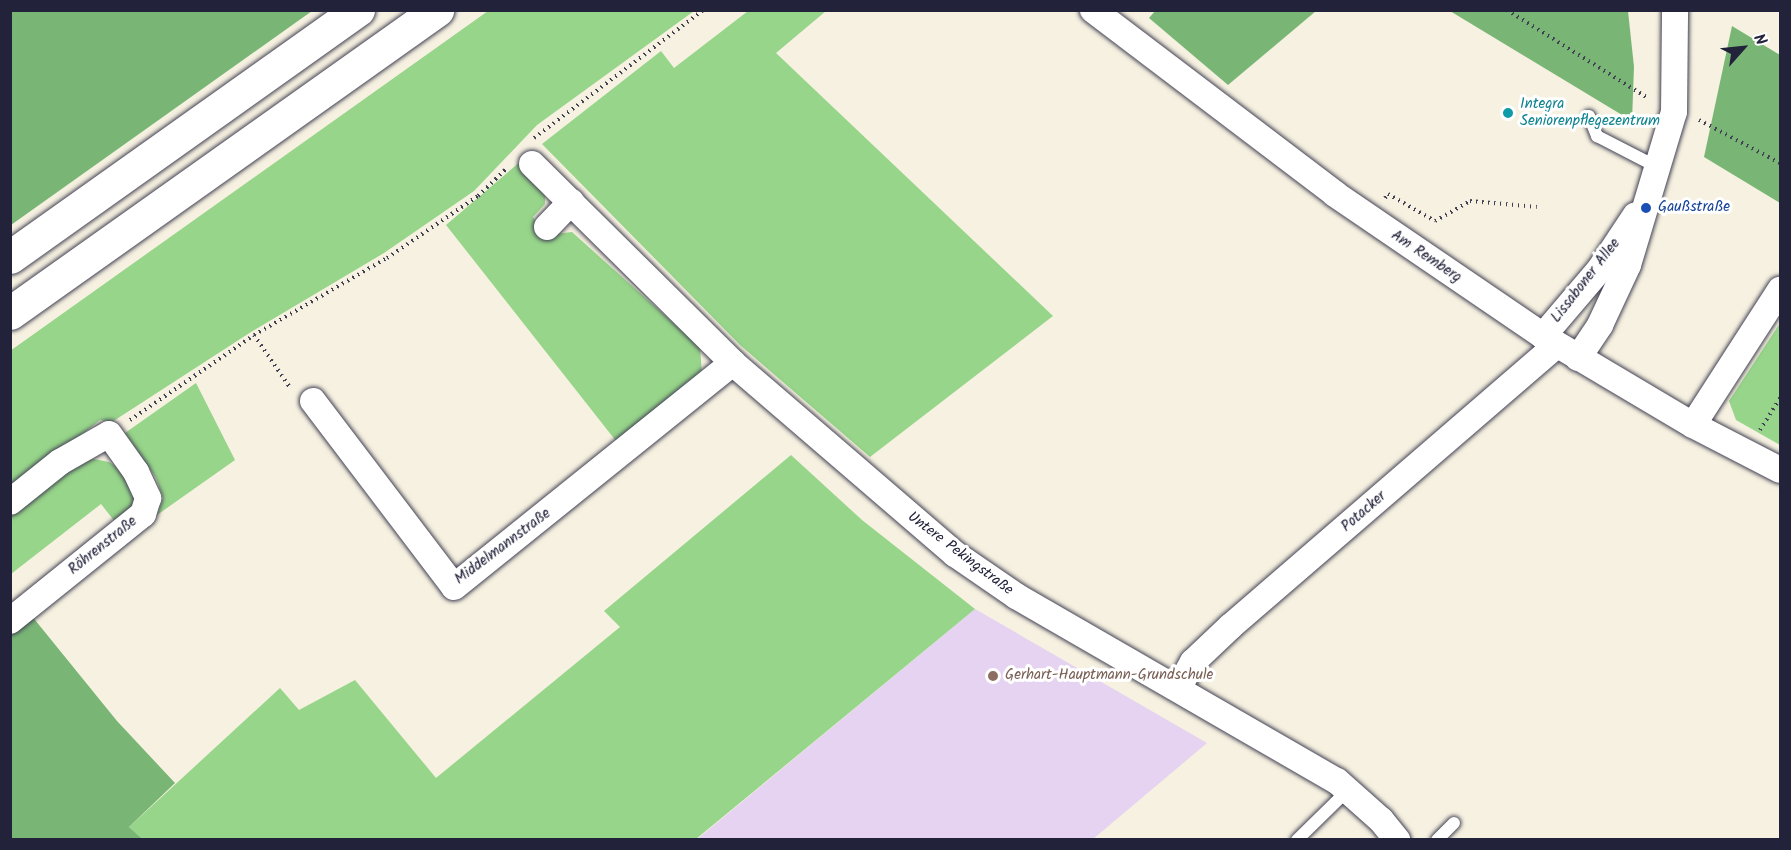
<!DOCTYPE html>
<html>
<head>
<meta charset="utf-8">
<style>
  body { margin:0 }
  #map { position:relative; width:1791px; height:850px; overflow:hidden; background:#f6f1e0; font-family:Kalam,sans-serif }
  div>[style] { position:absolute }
  .built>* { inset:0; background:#e5d3f1 }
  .green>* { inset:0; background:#97d58a }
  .forest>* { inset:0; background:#79b676 }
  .path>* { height:4px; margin-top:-2px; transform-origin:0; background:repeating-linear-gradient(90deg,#424154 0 1.5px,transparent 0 6px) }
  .roads { filter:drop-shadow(0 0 2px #424154) drop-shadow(0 0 2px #424154) }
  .lane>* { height:12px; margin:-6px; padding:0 6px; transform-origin:6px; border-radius:6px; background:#fff }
  .street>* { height:26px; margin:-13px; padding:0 13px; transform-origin:13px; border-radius:13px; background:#fff }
  .highway>* { height:33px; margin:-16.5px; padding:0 16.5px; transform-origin:16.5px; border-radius:16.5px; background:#fff }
  .dots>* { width:16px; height:16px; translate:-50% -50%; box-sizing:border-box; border:3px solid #fff; border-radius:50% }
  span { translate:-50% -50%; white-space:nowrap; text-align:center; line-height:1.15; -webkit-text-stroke:6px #fff; paint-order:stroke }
  .culture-label { font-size:15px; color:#0d838f }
  .left { translate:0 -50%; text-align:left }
  .transit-label { font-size:15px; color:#164399 }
  .street-label { font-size:15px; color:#22223b }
  .education-label { font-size:15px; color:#785e54 }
  .frame { position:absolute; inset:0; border:12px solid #22223b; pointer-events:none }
  .north { position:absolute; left:1713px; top:18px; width:60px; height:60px; -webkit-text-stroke:4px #fff; paint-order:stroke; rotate:63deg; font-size:16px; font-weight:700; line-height:24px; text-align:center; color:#22223b }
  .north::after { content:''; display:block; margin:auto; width:21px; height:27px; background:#22223b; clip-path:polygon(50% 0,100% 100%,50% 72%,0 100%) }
</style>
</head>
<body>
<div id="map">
  <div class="built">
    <div style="clip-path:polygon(975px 609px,1207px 743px,1093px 839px,696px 840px)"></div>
  </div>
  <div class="green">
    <div style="clip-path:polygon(488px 11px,694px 11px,537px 125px,474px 191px,384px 253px,251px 332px,112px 422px,100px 420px,11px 490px,10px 351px)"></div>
    <div style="clip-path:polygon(748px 11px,826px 11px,776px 53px,1053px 316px,870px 457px,740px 345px,542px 144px,661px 51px,674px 68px)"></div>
    <div style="clip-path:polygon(521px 161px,545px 191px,545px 204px,533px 217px,545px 235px,572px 232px,700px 347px,702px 374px,616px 441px,446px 225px)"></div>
    <div style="clip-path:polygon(1780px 323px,1780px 445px,1736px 420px,1729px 401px)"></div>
    <div style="clip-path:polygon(196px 383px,235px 460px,157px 515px,163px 498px,156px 478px,125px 433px)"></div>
    <div style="clip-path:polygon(791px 455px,862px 520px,975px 609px,696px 839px,142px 840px,129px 827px,280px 688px,299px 710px,355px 680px,436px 778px,620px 627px,604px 611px)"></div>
    <div style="clip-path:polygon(94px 459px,109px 462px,129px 475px,137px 500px,130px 512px,116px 523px,101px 504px,11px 574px,11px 514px,80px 461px)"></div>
  </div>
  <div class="forest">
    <div style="clip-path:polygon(11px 10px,312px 10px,312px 11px,11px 225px)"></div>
    <div style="clip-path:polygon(1156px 10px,1316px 10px,1316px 11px,1228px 85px,1149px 18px)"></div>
    <div style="clip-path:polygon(1450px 11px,1628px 11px,1634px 67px,1632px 121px)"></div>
    <div style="clip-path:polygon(1732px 26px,1780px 55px,1780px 203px,1704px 157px)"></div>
    <div style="clip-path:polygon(31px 615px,117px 721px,175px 783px,129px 827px,142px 839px,11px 840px,11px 633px)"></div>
  </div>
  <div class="path">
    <div style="left:1507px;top:10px;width:166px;rotate:32deg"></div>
    <div style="left:1699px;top:120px;width:92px;rotate:28deg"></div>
    <div style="left:534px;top:138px;width:212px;rotate:-37.1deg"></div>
    <div style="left:1385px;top:198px;width:5px;rotate:-53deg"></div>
    <div style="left:1388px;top:194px;width:54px;rotate:29.9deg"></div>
    <div style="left:1435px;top:221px;width:40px;rotate:-29.7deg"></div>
    <div style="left:1470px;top:201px;width:67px;rotate:5.1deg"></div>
    <div style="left:254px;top:335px;width:65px;rotate:55.6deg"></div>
    <div style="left:130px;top:420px;width:150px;rotate:-34.4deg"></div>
    <div style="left:254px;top:335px;width:154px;rotate:-30.1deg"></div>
    <div style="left:387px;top:258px;width:110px;rotate:-34.3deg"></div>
    <div style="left:478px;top:196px;width:40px;rotate:-44deg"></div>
    <div style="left:1760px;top:430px;width:38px;rotate:-58deg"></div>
  </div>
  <div class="roads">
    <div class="lane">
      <div style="left:1589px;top:116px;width:22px;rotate:68deg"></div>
      <div style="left:1597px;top:136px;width:68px;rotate:27.3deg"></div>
      <div style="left:1297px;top:840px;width:71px;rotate:-44.4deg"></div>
      <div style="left:1437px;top:840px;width:24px;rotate:-45deg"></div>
    </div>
    <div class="street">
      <div style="left:1093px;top:10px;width:304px;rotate:37.2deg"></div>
      <div style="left:1335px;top:194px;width:252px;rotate:34.3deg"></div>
      <div style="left:1543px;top:336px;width:174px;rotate:30.7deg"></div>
      <div style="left:1693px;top:425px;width:98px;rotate:27.3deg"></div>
      <div style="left:532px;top:164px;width:283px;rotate:44.7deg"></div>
      <div style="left:733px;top:363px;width:293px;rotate:40.7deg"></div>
      <div style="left:955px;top:554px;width:74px;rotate:34.5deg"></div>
      <div style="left:1016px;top:596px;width:370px;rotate:30deg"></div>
      <div style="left:1337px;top:781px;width:59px;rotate:41.6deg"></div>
      <div style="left:1381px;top:820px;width:26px;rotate:51deg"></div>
      <div style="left:547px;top:227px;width:35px;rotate:-46deg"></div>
      <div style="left:1543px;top:336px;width:88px;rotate:-49.6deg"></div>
      <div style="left:1600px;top:269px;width:64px;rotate:-56.6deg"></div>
      <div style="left:1578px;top:358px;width:40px;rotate:-56deg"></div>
      <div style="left:1600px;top:325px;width:66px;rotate:-65deg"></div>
      <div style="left:1628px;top:265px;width:160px;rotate:-73.3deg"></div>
      <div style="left:1674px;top:112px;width:102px;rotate:-89.4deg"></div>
      <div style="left:313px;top:401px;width:233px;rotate:52.8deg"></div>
      <div style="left:454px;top:587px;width:358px;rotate:-38.8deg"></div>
      <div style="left:1693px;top:425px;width:161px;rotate:-57.2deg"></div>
      <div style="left:10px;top:502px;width:64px;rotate:-38.7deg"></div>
      <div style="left:60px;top:462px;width:56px;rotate:-29.7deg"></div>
      <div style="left:109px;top:434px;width:47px;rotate:54.6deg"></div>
      <div style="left:136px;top:472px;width:29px;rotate:65deg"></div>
      <div style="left:148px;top:498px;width:17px;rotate:107deg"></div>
      <div style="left:143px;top:514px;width:171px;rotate:141.2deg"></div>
      <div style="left:1179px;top:687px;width:29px;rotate:-61deg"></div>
      <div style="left:1193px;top:662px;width:52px;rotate:-43.5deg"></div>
      <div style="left:1231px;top:626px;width:430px;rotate:-40.8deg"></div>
    </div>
    <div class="highway">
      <div style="left:10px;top:257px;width:427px;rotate:-35.4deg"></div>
      <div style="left:10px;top:313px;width:524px;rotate:-35.36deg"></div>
    </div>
  </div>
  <div class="dots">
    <div style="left:1508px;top:113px;background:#0f9aa8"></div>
    <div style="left:1646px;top:208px;background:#1a4fb4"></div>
    <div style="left:993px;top:676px;background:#8d6e63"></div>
  </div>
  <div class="culture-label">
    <span class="left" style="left:1520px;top:113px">Integra<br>Seniorenpflegezentrum</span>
  </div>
  <div class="transit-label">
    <span class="left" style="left:1658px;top:208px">Gaußstraße</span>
  </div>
  <div class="street-label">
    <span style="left:1426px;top:257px;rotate:34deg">Am Remberg</span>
    <span style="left:1586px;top:281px;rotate:-52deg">Lissaboner Allee</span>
    <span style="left:1364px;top:512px;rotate:-41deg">Potacker</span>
    <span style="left:103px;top:546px;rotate:-39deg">Röhrenstraße</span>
    <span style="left:503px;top:547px;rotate:-37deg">Middelmannstraße</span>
    <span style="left:960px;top:554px;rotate:37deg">Untere Pekingstraße</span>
  </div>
  <div class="education-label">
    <span class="left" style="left:1005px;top:676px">Gerhart-Hauptmann-Grundschule</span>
  </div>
  <div class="frame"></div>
  <div class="north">N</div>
</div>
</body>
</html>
